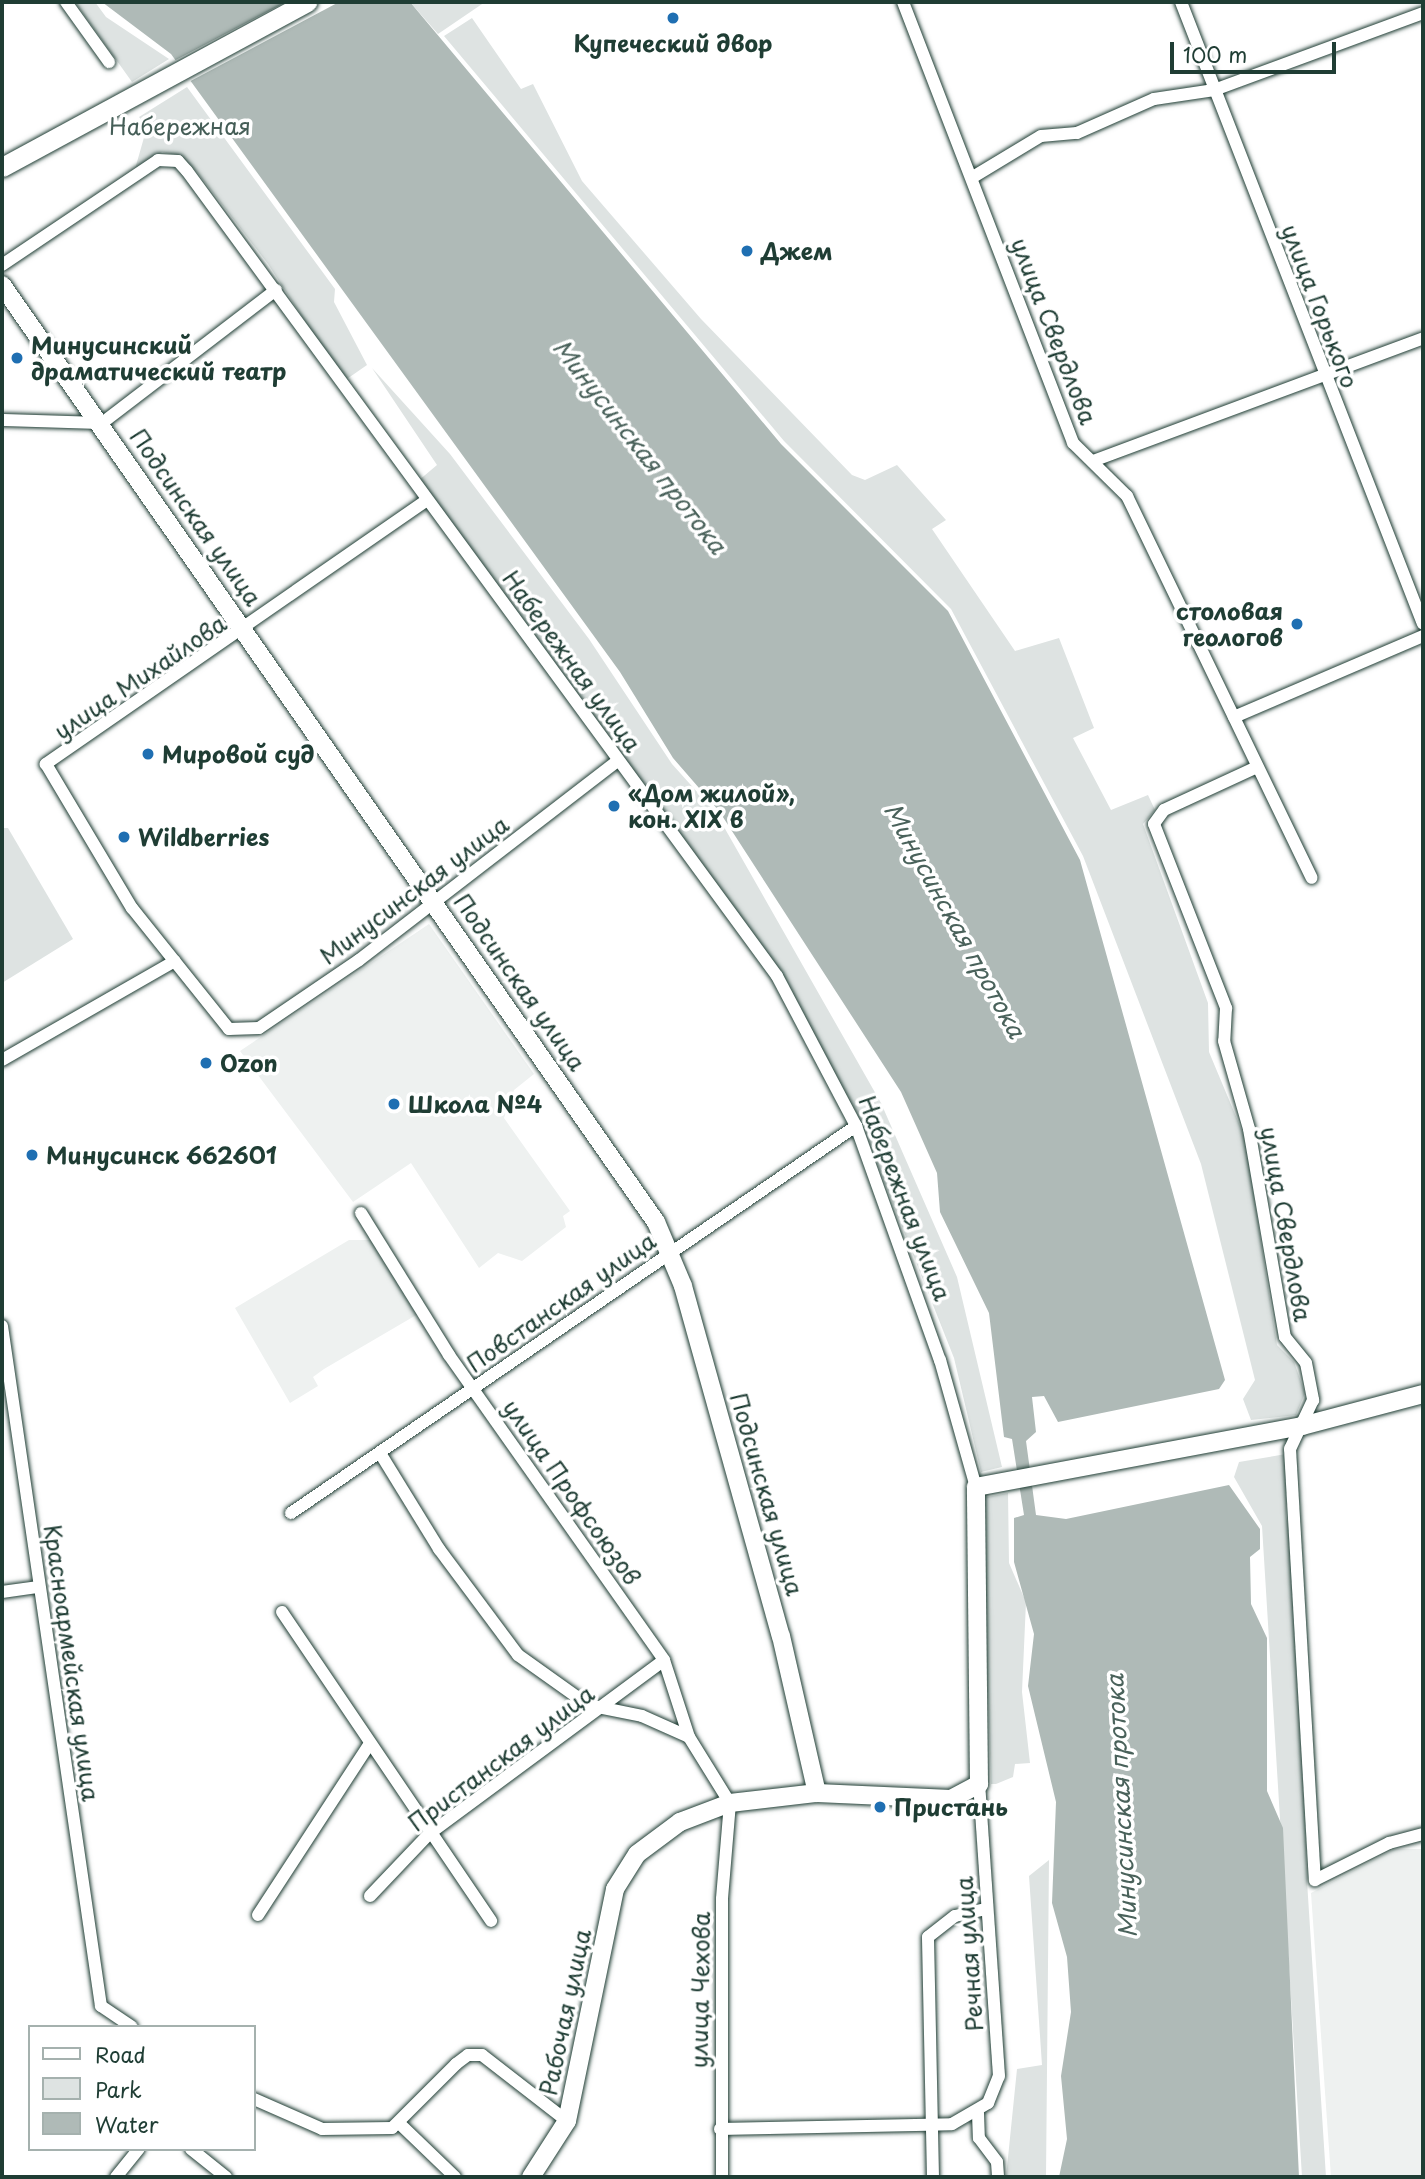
<!DOCTYPE html>
<html>
<head>
<meta charset="utf-8">
<style>
  body { margin:0 }
  #map { position:relative; width:1425px; height:2179px; overflow:hidden; background:#fff; font-family:"Playpen Sans",sans-serif }
  div>[style] { position:absolute }
  .built>* { inset:0; background:#eef1f0 }
  .green>* { inset:0; background:#dee3e2 }
  .water>* { inset:0; background:#afbab7 }
  .pier>* { inset:0; background:#fff }
  .roads { filter:drop-shadow(0 0 2px #1f3d34) drop-shadow(0 0 2px #1f3d34) }
  .street>* { height:12px; margin:-6px; padding:0 6px; transform-origin:6px; border-radius:6px; background:#fff }
  .secondary>* { height:18px; margin:-9px; padding:0 9px; transform-origin:9px; border-radius:9px; background:#fff }
  .primary>* { height:19px; margin:-9.5px; padding:0 9.5px; transform-origin:9.5px; border-radius:9.5px; background:#fff }
  .dots>* { width:19px; height:19px; translate:-50% -50%; box-sizing:border-box; border:4px solid #fff; border-radius:50% }
  span { translate:-50% -50%; white-space:nowrap; text-align:center; line-height:1.15; -webkit-text-stroke:7px #fff; paint-order:stroke }
  .poi-label { font-size:23px; color:#1f3d34; font-weight:700 }
  .left { translate:0 -50%; text-align:left }
  .right { translate:-100% -50%; text-align:right }
  .park-label { font-size:23px; color:#455e57 }
  .street-label { font-size:23px; color:#1f3d34 }
  .water-label { font-size:24px; color:#4a625b; font-style:italic }
  .frame { position:absolute; inset:0; border:4px solid #1f3d34; pointer-events:none }
  .legend { position:absolute; left:28px; top:2025px; width:228px; height:126px; box-sizing:border-box; background:#fff; border:2px solid #a5b1ae; margin:0; padding:9px 12px; list-style:none; font-size:21px; color:#1f3d34 }
  .legend li { display:flex; align-items:center; gap:14px; height:35px }
  .legend b { width:35px; border:2px solid #a5b1ae }
  .scale { position:absolute; left:1170px; top:42px; width:166px; height:32px; box-sizing:border-box; border:4px solid #1f3d34; border-top:0; padding-left:9px; font-size:21px; line-height:24px; white-space:nowrap; color:#1f3d34; -webkit-text-stroke:5px #fff; paint-order:stroke }
</style>
</head>
<body>
<div id="map">
  <div class="built">
    <div style="clip-path:polygon(429px 924px,534px 1074px,514px 1090px,504px 1118px,570px 1211px,563px 1216px,566px 1227px,522px 1261px,498px 1253px,479px 1268px,411px 1163px,353px 1202px,240px 1051px)"></div>
    <div style="clip-path:polygon(349px 1240px,372px 1240px,418px 1314px,324px 1369px,313px 1377px,318px 1386px,290px 1403px,235px 1308px)"></div>
    <div style="clip-path:polygon(1395px 1849px,1423px 1849px,1423px 2177px,1331px 2177px,1311px 1893px)"></div>
  </div>
  <div class="green">
    <div style="clip-path:polygon(75px 2px,95px 2px,106px 17px,169px 59px,132px 82px)"></div>
    <div style="clip-path:polygon(410px 2px,485px 2px,438px 34px)"></div>
    <div style="clip-path:polygon(472px 18px,521px 89px,533px 84px,582px 181px,701px 319px,852px 475px,865px 480px,897px 465px,946px 520px,932px 529px,1015px 651px,1059px 638px,1094px 728px,1073px 738px,1111px 810px,1148px 795px,1155px 810px,1143px 824px,1208px 1003px,1209px 1052px,1245px 1138px,1277px 1345px,1294px 1362px,1305px 1393px,1296px 1415px,1251px 1420px,1243px 1399px,1255px 1380px,1201px 1164px,1083px 856px,951px 609px,784px 441px,444px 36px)"></div>
    <div style="clip-path:polygon(187px 87px,335px 289px,334px 302px,367px 365px,344px 381px,268px 264px,197px 172px,180px 156px,162px 152px,135px 169px,147px 127px,139px 117px)"></div>
    <div style="clip-path:polygon(372px 368px,450px 454px,589px 639px,672px 764px,716px 813px,881px 1103px,957px 1277px,1002px 1467px,981px 1472px,954px 1358px,861px 1123px,779px 972px,418px 481px,437px 465px)"></div>
    <div style="clip-path:polygon(2px 828px,8px 828px,73px 939px,2px 983px)"></div>
    <div style="clip-path:polygon(1286px 1454px,1286px 1517px,1298px 1565px,1307px 1881px,1326px 2177px,1302px 2177px,1262px 1526px,1234px 1477px,1239px 1462px)"></div>
    <div style="clip-path:polygon(1008px 1493px,1009px 1563px,1026px 1602px,1022px 1692px,1030px 1763px,1015px 1764px,1013px 1777px,996px 1784px,991px 1784px,982px 1498px)"></div>
    <div style="clip-path:polygon(1049px 1860px,1046px 2177px,1006px 2177px,1017px 2069px,1042px 2065px,1029px 1876px)"></div>
  </div>
  <div class="water">
    <div style="clip-path:polygon(102px 2px,410px 2px,781px 444px,948px 611px,1080px 860px,1225px 1380px,1219px 1389px,1058px 1422px,1044px 1396px,1032px 1397px,1036px 1432px,1026px 1441px,1036px 1515px,1066px 1519px,1229px 1485px,1260px 1529px,1260px 1549px,1250px 1557px,1251px 1604px,1267px 1638px,1267px 1791px,1283px 1828px,1299px 2177px,1059px 2177px,1067px 2139px,1061px 2076px,1071px 2012px,1067px 1957px,1052px 1903px,1056px 1802px,1028px 1686px,1034px 1634px,1014px 1562px,1014px 1518px,1024px 1515px,1012px 1439px,1004px 1437px,989px 1313px,940px 1212px,937px 1173px,901px 1092px,719px 811px,673px 758px,620px 672px,171px 54px)"></div>
  </div>
  <div class="pier">
    <div style="clip-path:polygon(286px 2px,339px 2px,185px 84px,172px 62px)"></div>
  </div>
  <div class="roads">
    <div class="street">
      <div style="left:66px;top:2px;width:74px;rotate:54.4deg"></div>
      <div style="left:903px;top:2px;width:473px;rotate:68.9deg"></div>
      <div style="left:1073px;top:443px;width:76px;rotate:44.5deg"></div>
      <div style="left:1127px;top:496px;width:424px;rotate:64.2deg"></div>
      <div style="left:1181px;top:2px;width:667px;rotate:68.74deg"></div>
      <div style="left:973px;top:177px;width:79px;rotate:-31.1deg"></div>
      <div style="left:1041px;top:136px;width:36px;rotate:-5deg"></div>
      <div style="left:1077px;top:133px;width:84px;rotate:-23.8deg"></div>
      <div style="left:1154px;top:99px;width:61px;rotate:-8.5deg"></div>
      <div style="left:1214px;top:90px;width:223px;rotate:-20.2deg"></div>
      <div style="left:2px;top:265px;width:188px;rotate:-33.9deg"></div>
      <div style="left:158px;top:160px;width:20px;rotate:3deg"></div>
      <div style="left:178px;top:161px;width:13px;rotate:48deg"></div>
      <div style="left:187px;top:171px;width:998px;rotate:53.76deg"></div>
      <div style="left:777px;top:976px;width:170px;rotate:62.2deg"></div>
      <div style="left:856px;top:1126px;width:249px;rotate:70.3deg"></div>
      <div style="left:940px;top:1360px;width:132px;rotate:74.2deg"></div>
      <div style="left:2px;top:420px;width:100px;rotate:1.7deg"></div>
      <div style="left:102px;top:423px;width:219px;rotate:-37.4deg"></div>
      <div style="left:1093px;top:461px;width:352px;rotate:-20.4deg"></div>
      <div style="left:427px;top:500px;width:464px;rotate:145.3deg"></div>
      <div style="left:46px;top:764px;width:168px;rotate:59.2deg"></div>
      <div style="left:132px;top:908px;width:155px;rotate:51.3deg"></div>
      <div style="left:229px;top:1029px;width:30px;rotate:-2deg"></div>
      <div style="left:259px;top:1028px;width:121px;rotate:-34.2deg"></div>
      <div style="left:359px;top:960px;width:323px;rotate:-37.6deg"></div>
      <div style="left:1234px;top:717px;width:206px;rotate:-23.2deg"></div>
      <div style="left:1257px;top:767px;width:102px;rotate:155.2deg"></div>
      <div style="left:1164px;top:810px;width:17px;rotate:126deg"></div>
      <div style="left:1154px;top:824px;width:198px;rotate:68.6deg"></div>
      <div style="left:1226px;top:1008px;width:33px;rotate:93deg"></div>
      <div style="left:1224px;top:1041px;width:91px;rotate:74.1deg"></div>
      <div style="left:1249px;top:1129px;width:211px;rotate:80.2deg"></div>
      <div style="left:1285px;top:1337px;width:33px;rotate:51deg"></div>
      <div style="left:1306px;top:1363px;width:38px;rotate:79deg"></div>
      <div style="left:1313px;top:1400px;width:54px;rotate:115.1deg"></div>
      <div style="left:1290px;top:1449px;width:432px;rotate:86.7deg"></div>
      <div style="left:1315px;top:1880px;width:83px;rotate:-26.6deg"></div>
      <div style="left:1389px;top:1843px;width:35px;rotate:-15deg"></div>
      <div style="left:2px;top:1060px;width:199px;rotate:-29.8deg"></div>
      <div style="left:361px;top:1213px;width:167px;rotate:58.2deg"></div>
      <div style="left:449px;top:1355px;width:373px;rotate:54.8deg"></div>
      <div style="left:664px;top:1660px;width:81px;rotate:72deg"></div>
      <div style="left:689px;top:1737px;width:78px;rotate:58.2deg"></div>
      <div style="left:730px;top:1803px;width:96px;rotate:94.8deg"></div>
      <div style="left:722px;top:1899px;width:278px;rotate:90deg"></div>
      <div style="left:2px;top:1326px;width:687px;rotate:81.72deg"></div>
      <div style="left:101px;top:2006px;width:37px;rotate:34deg"></div>
      <div style="left:380px;top:1453px;width:113px;rotate:58.4deg"></div>
      <div style="left:439px;top:1549px;width:132px;rotate:53.3deg"></div>
      <div style="left:518px;top:1655px;width:86px;rotate:35.5deg"></div>
      <div style="left:588px;top:1705px;width:55px;rotate:11.5deg"></div>
      <div style="left:642px;top:1716px;width:51px;rotate:24.1deg"></div>
      <div style="left:291px;top:1513px;width:685px;rotate:-34.41deg"></div>
      <div style="left:2px;top:1592px;width:37px;rotate:-8deg"></div>
      <div style="left:282px;top:1612px;width:373px;rotate:55.9deg"></div>
      <div style="left:370px;top:1896px;width:86px;rotate:-46.4deg"></div>
      <div style="left:429px;top:1834px;width:292px;rotate:-36.5deg"></div>
      <div style="left:258px;top:1915px;width:203px;rotate:-56.9deg"></div>
      <div style="left:254px;top:2099px;width:74px;rotate:23.8deg"></div>
      <div style="left:322px;top:2129px;width:70px;rotate:-0.8deg"></div>
      <div style="left:392px;top:2128px;width:91px;rotate:-45deg"></div>
      <div style="left:456px;top:2064px;width:15px;rotate:-37deg"></div>
      <div style="left:468px;top:2055px;width:14px"></div>
      <div style="left:482px;top:2055px;width:108px;rotate:37.8deg"></div>
      <div style="left:978px;top:2113px;width:25px;rotate:88deg"></div>
      <div style="left:979px;top:2138px;width:30px;rotate:53deg"></div>
      <div style="left:997px;top:2162px;width:15px;rotate:86deg"></div>
      <div style="left:401px;top:2125px;width:75px;rotate:43.9deg"></div>
      <div style="left:720px;top:2129px;width:232px;rotate:-1.2deg"></div>
      <div style="left:952px;top:2124px;width:42px;rotate:-30.3deg"></div>
      <div style="left:988px;top:2103px;width:29px;rotate:-68deg"></div>
      <div style="left:999px;top:2076px;width:293px;rotate:-93.9deg"></div>
      <div style="left:191px;top:2149px;width:45px;rotate:38.7deg"></div>
      <div style="left:116px;top:2177px;width:36px;rotate:-51deg"></div>
      <div style="left:933px;top:2177px;width:240px;rotate:-91.2deg"></div>
      <div style="left:928px;top:1937px;width:34px;rotate:-38deg"></div>
      <div style="left:955px;top:1916px;width:32px;rotate:-13deg"></div>
    </div>
    <div class="secondary">
      <div style="left:2px;top:285px;width:1143px;rotate:55.09deg"></div>
      <div style="left:656px;top:1222px;width:69px;rotate:67.1deg"></div>
      <div style="left:683px;top:1286px;width:363px;rotate:74.4deg"></div>
      <div style="left:781px;top:1636px;width:161px;rotate:77.1deg"></div>
      <div style="left:531px;top:2177px;width:67px;rotate:-57.3deg"></div>
      <div style="left:567px;top:2121px;width:237px;rotate:-78.3deg"></div>
      <div style="left:615px;top:1889px;width:41px;rotate:-57.8deg"></div>
      <div style="left:637px;top:1854px;width:54px;rotate:-36.7deg"></div>
      <div style="left:680px;top:1822px;width:53px;rotate:-20.8deg"></div>
      <div style="left:730px;top:1803px;width:88px;rotate:-6.6deg"></div>
      <div style="left:817px;top:1793px;width:134px;rotate:2.6deg"></div>
      <div style="left:951px;top:1799px;width:32px;rotate:-28deg"></div>
      <div style="left:979px;top:1784px;width:297px;rotate:-90.6deg"></div>
      <div style="left:976px;top:1487px;width:332px;rotate:-10.6deg"></div>
      <div style="left:1302px;top:1426px;width:125px;rotate:-14.8deg"></div>
    </div>
    <div class="primary">
      <div style="left:2px;top:167px;width:347px;rotate:-28.4deg"></div>
    </div>
  </div>
  <div class="dots">
    <div style="left:673px;top:18px;background:#1f6fb2"></div>
    <div style="left:747px;top:251px;background:#1f6fb2"></div>
    <div style="left:17px;top:358px;background:#1f6fb2"></div>
    <div style="left:1297px;top:624px;background:#1f6fb2"></div>
    <div style="left:148px;top:754px;background:#1f6fb2"></div>
    <div style="left:614px;top:806px;background:#1f6fb2"></div>
    <div style="left:124px;top:837px;background:#1f6fb2"></div>
    <div style="left:206px;top:1063px;background:#1f6fb2"></div>
    <div style="left:394px;top:1104px;background:#1f6fb2"></div>
    <div style="left:32px;top:1155px;background:#1f6fb2"></div>
    <div style="left:880px;top:1807px;background:#1f6fb2"></div>
  </div>
  <div class="poi-label">
    <span style="left:673px;top:43px">Купеческий двор</span>
    <span class="left" style="left:761px;top:251px">Джем</span>
    <span class="left" style="left:31px;top:358px">Минусинский<br>драматический театр</span>
    <span class="right" style="left:1283px;top:624px">столовая<br>геологов</span>
    <span class="left" style="left:162px;top:754px">Мировой суд</span>
    <span class="left" style="left:628px;top:806px">«Дом жилой»,<br>кон. ХIХ в</span>
    <span class="left" style="left:138px;top:837px">Wildberries</span>
    <span class="left" style="left:220px;top:1063px">Ozon</span>
    <span class="left" style="left:408px;top:1104px">Школа №4</span>
    <span class="left" style="left:46px;top:1155px">Минусинск 662601</span>
    <span class="left" style="left:894px;top:1807px">Пристань</span>
  </div>
  <div class="park-label">
    <span style="left:180px;top:126px">Набережная</span>
  </div>
  <div class="street-label">
    <span style="left:1320px;top:306px;rotate:69deg">улица Горького</span>
    <span style="left:1054px;top:331px;rotate:69deg">улица Свердлова</span>
    <span style="left:196px;top:517px;rotate:55deg">Подсинская улица</span>
    <span style="left:572px;top:661px;rotate:54deg">Набережная улица</span>
    <span style="left:140px;top:677px;rotate:-34deg">улица Михайлова</span>
    <span style="left:414px;top:890px;rotate:-37deg">Минусинская улица</span>
    <span style="left:520px;top:982px;rotate:55deg">Подсинская улица</span>
    <span style="left:905px;top:1198px;rotate:69deg">Набережная улица</span>
    <span style="left:1286px;top:1224px;rotate:80deg">улица Свердлова</span>
    <span style="left:561px;top:1302px;rotate:-35deg">Повстанская улица</span>
    <span style="left:572px;top:1492px;rotate:55deg">улица Профсоюзов</span>
    <span style="left:767px;top:1494px;rotate:74deg">Подсинская улица</span>
    <span style="left:72px;top:1663px;rotate:82deg">Красноармейская улица</span>
    <span style="left:501px;top:1758px;rotate:-37deg">Пристанская улица</span>
    <span style="left:969px;top:1954px;rotate:-94deg">Речная улица</span>
    <span style="left:700px;top:1990px;rotate:-89deg">улица Чехова</span>
    <span style="left:565px;top:2012px;rotate:-78deg">Рабочая улица</span>
  </div>
  <div class="water-label">
    <span style="left:640px;top:446px;rotate:52deg">Минусинская протока</span>
    <span style="left:955px;top:920px;rotate:61deg">Минусинская протока</span>
    <span style="left:1121px;top:1806px;rotate:-93deg">Минусинская протока</span>
  </div>
  <div class="frame"></div>
  <ul class="legend">
  <li><b style="height:9px;background:#fff"></b>Road</li>
  <li><b style="height:19px;background:#dee3e2"></b>Park</li>
  <li><b style="height:19px;background:#afbab7"></b>Water</li>
  </ul>
  <div class="scale">100 m</div>
</div>
</body>
</html>
